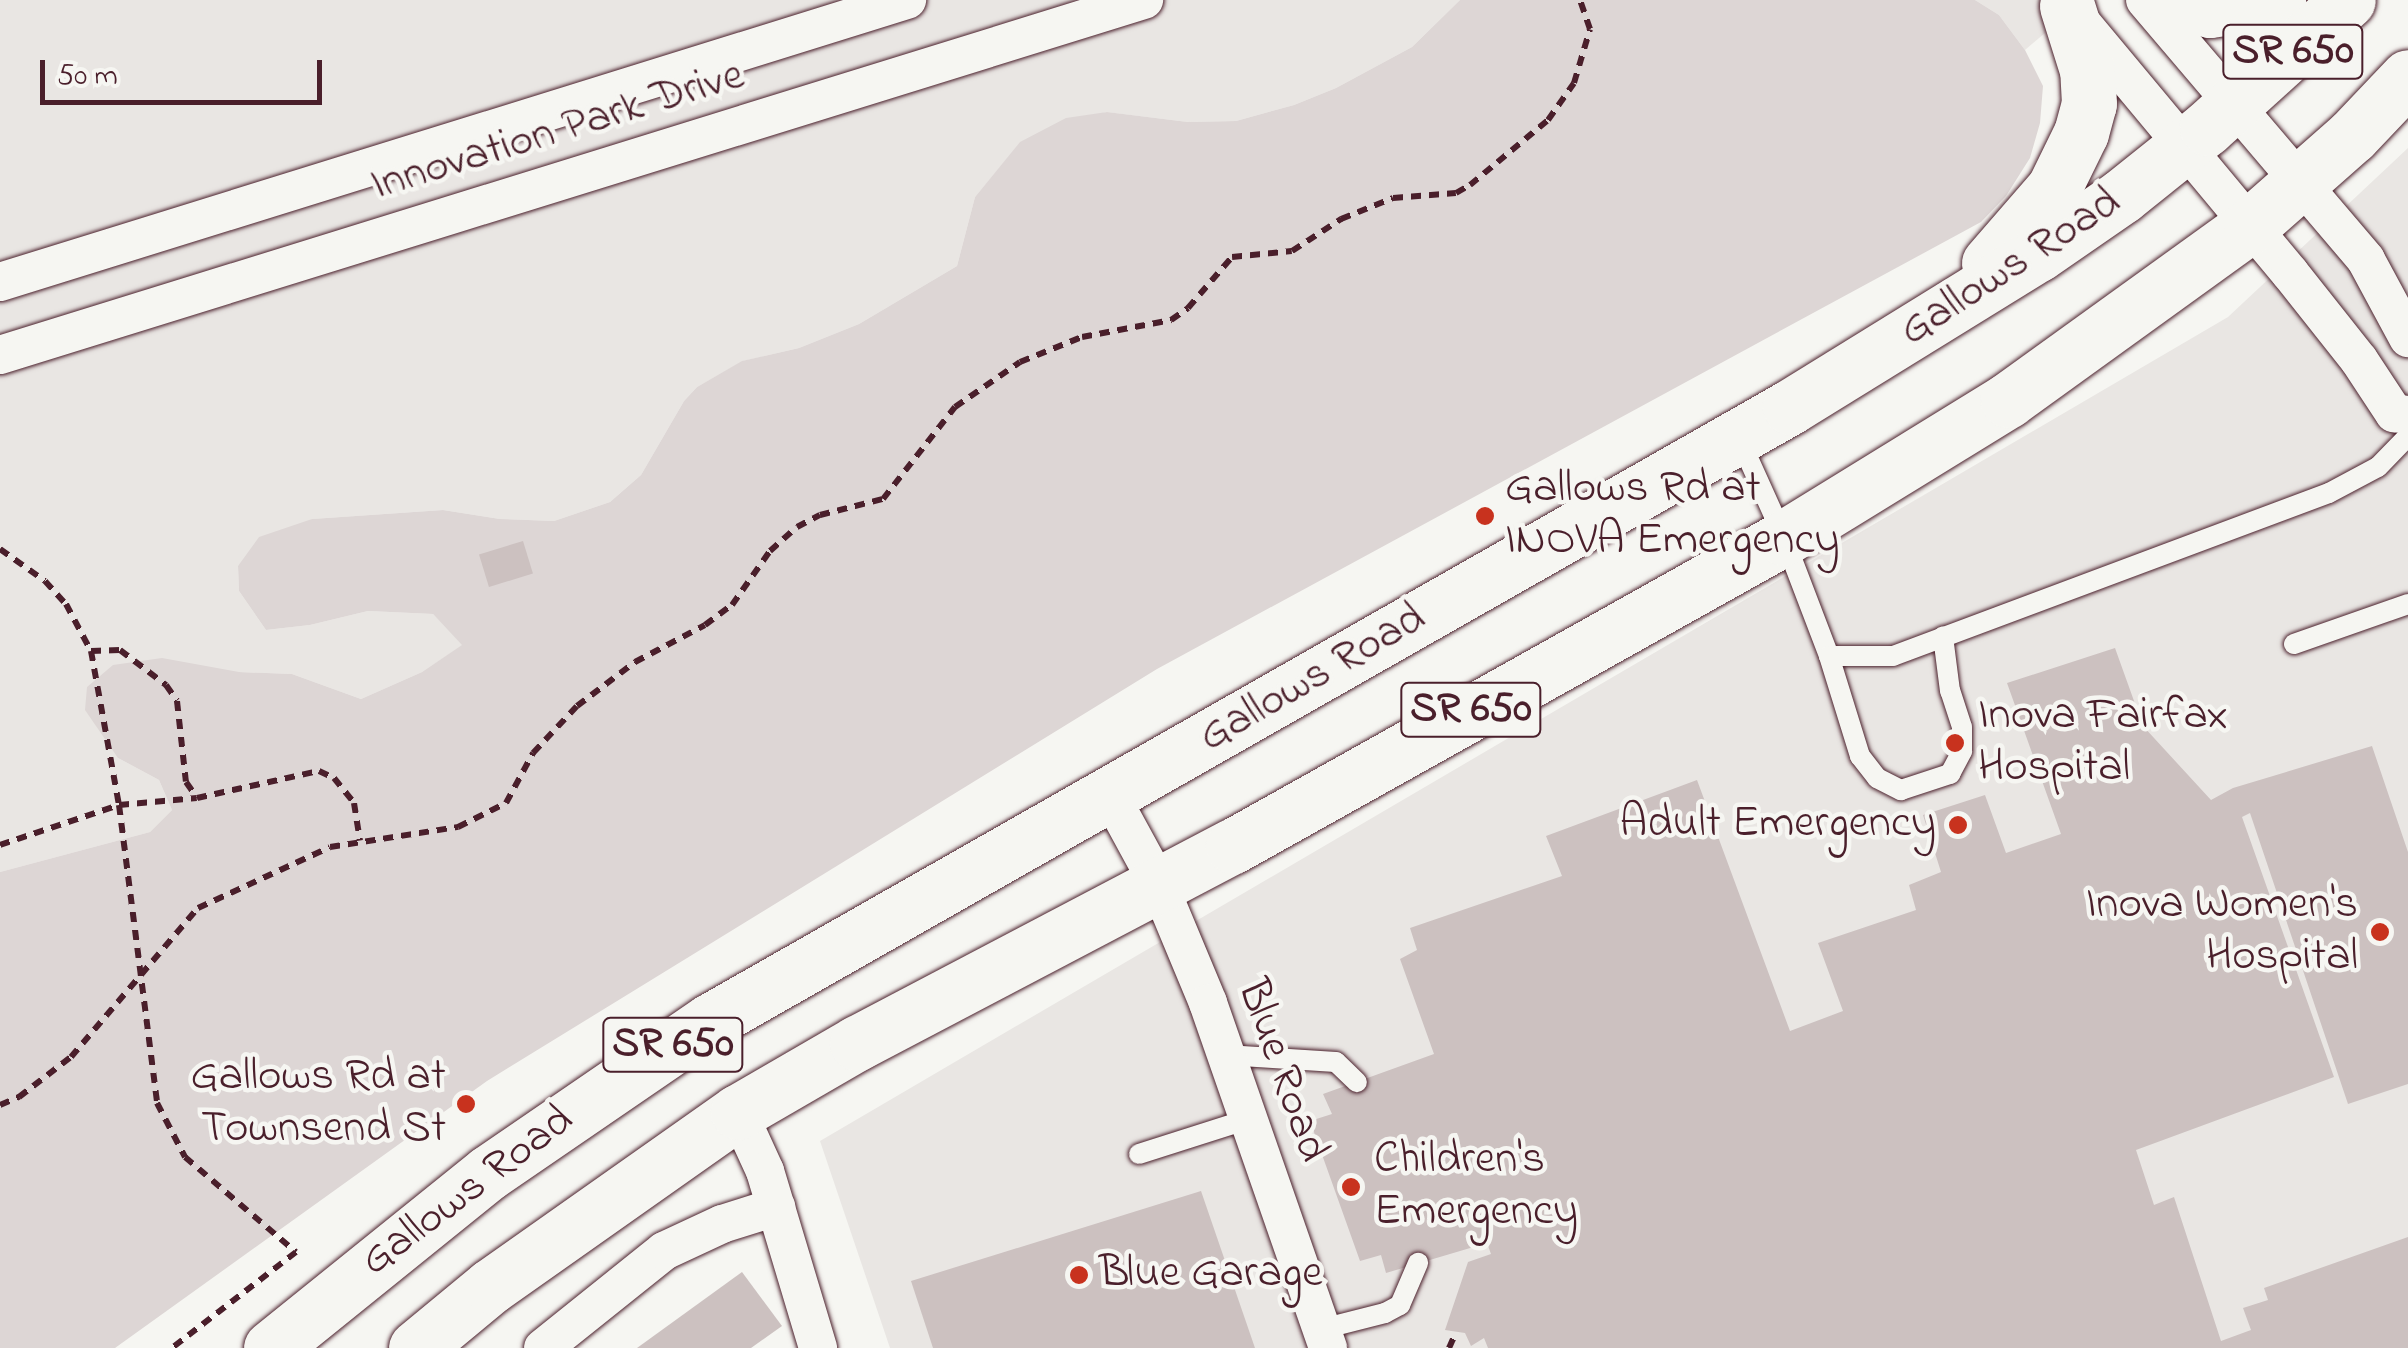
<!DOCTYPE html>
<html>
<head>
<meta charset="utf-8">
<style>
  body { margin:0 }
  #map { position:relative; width:2408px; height:1348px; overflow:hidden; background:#f6f6f2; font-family:"Indie Flower",sans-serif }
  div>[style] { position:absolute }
  .built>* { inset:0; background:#e9e6e3 }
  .green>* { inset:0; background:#ddd6d5 }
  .building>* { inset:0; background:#ccc1c0; transform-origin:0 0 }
  .path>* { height:6px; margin-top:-3px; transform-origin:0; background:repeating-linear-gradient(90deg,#4a1f2b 0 10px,transparent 0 18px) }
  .roads { filter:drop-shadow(0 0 2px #4a1f2b) drop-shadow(0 0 2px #4a1f2b) }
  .service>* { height:20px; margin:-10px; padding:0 10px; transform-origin:10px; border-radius:10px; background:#f6f6f2 }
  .minor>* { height:38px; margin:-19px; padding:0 19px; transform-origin:19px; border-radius:19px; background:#f6f6f2 }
  .primary>* { height:55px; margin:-27.5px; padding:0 27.5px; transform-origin:27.5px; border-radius:27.5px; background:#f6f6f2 }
  .dots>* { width:28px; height:28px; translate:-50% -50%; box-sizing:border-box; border:5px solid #f6f6f2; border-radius:50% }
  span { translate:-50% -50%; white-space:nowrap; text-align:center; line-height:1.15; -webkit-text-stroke:9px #f6f6f2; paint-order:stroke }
  .shield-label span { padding:2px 8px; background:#f6f6f2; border:2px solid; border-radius:8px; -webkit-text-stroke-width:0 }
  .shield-label { font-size:42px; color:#4a1f2b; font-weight:700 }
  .street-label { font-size:45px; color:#4a1f2b }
  .poi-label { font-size:45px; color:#4a1f2b }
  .left { translate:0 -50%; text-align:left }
  .right { translate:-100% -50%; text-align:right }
  .scale { position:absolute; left:40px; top:60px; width:282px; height:45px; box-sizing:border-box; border:5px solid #4a1f2b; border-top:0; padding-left:12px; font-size:30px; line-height:35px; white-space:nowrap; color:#4a1f2b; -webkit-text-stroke:8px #f6f6f2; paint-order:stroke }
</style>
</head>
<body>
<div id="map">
  <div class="built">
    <div style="clip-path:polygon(0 0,1460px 0,1412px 47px,1336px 88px,1294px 105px,1236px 121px,1188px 122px,1106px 112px,1021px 142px,975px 197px,957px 266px,859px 324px,799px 348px,743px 361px,697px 387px,684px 401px,641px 475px,610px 502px,554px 521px,500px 519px,443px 510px,312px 519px,238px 566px,239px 591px,266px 630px,310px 625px,368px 611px,433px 614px,463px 645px,422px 672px,361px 699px,292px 674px,239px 672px,118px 758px,159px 780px,172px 810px,150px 832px,0 872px)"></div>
    <div style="clip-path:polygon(1975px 0,2084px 0,2025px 50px,1999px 15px)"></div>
    <div style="clip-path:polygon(2408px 148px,2408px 1348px,890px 1348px,820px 1141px,2228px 317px)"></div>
  </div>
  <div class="green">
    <div style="clip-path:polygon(1460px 0,1975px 0,1999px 15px,2025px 50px,2043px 86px,2040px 123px,2030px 158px,2006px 196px,1981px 222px,1157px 669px,487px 1081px,115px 1348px,0 1348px,0 872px,150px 832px,172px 810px,159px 780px,118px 758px,85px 710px,87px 687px,113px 665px,162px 658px,239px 672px,292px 674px,361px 699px,422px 672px,462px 645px,433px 614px,368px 611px,310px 625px,266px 630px,239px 591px,238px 566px,259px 537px,312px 519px,443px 510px,500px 519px,554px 521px,610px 502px,641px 475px,684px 401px,697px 387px,742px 361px,799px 348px,859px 324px,957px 266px,975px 197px,1020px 142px,1066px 118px,1107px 112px,1188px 122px,1236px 121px,1294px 105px,1336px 88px,1412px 47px)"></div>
  </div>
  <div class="building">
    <div style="left:523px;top:541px;width:34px;height:46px;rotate:73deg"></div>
    <div style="clip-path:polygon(2115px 648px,2143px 726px,2211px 800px,2233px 788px,2372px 746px,2408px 852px,2408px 1084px,2348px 1104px,2250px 813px,2242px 817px,2334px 1077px,2136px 1150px,2154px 1205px,2174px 1197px,2221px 1341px,2251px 1330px,2243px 1308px,2268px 1300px,2264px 1288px,2408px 1237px,2408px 1348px,1488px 1348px,1484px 1338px,1471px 1346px,1465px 1333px,1445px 1330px,1468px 1262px,1491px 1254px,1487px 1243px,1386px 1273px,1381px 1255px,1360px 1261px,1310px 1121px,1332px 1114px,1323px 1094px,1434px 1054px,1400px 959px,1417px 950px,1410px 928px,1562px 876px,1546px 836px,1697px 780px,1790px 1031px,1843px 1011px,1818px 943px,1916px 910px,1909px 885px,1941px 872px,1923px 815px,1985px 795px,2006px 853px,2061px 834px,2007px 683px)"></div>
    <div style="clip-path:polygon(1201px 1191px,1255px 1348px,933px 1348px,911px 1281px)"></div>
    <div style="clip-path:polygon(742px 1272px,782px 1326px,751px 1348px,637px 1348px)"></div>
  </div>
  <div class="path">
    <div style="left:0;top:549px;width:55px;rotate:35.4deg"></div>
    <div style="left:45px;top:581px;width:31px;rotate:48deg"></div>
    <div style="left:66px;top:604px;width:53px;rotate:62deg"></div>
    <div style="left:91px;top:651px;width:29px;rotate:-2deg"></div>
    <div style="left:120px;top:650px;width:58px;rotate:37.3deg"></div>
    <div style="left:166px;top:685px;width:19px;rotate:55deg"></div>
    <div style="left:177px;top:701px;width:81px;rotate:83.7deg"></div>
    <div style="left:186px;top:782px;width:19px;rotate:55deg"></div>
    <div style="left:91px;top:651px;width:157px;rotate:79.7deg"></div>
    <div style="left:119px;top:805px;width:300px;rotate:82.7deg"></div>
    <div style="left:157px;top:1103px;width:61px;rotate:62.6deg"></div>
    <div style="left:185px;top:1157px;width:146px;rotate:40.6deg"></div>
    <div style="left:296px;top:1252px;width:157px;rotate:142.3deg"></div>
    <div style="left:0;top:845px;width:126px;rotate:-18.6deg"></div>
    <div style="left:119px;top:805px;width:78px;rotate:-5.1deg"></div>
    <div style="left:197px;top:798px;width:125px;rotate:-12.5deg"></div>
    <div style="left:319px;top:771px;width:17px;rotate:25deg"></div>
    <div style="left:334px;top:778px;width:32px;rotate:51deg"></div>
    <div style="left:354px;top:803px;width:38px;rotate:81deg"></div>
    <div style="left:0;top:1105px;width:21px;rotate:-23deg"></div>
    <div style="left:19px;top:1097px;width:66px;rotate:-37.6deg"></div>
    <div style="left:71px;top:1057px;width:196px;rotate:-49.6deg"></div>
    <div style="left:198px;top:908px;width:145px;rotate:-24.8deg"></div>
    <div style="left:330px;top:847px;width:130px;rotate:-8.9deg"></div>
    <div style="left:458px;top:827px;width:54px;rotate:-26.6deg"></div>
    <div style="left:506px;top:803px;width:57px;rotate:-61.6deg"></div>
    <div style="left:533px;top:753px;width:64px;rotate:-46.9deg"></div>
    <div style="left:577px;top:706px;width:73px;rotate:-37.2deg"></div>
    <div style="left:635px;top:662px;width:79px;rotate:-27.9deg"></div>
    <div style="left:705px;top:625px;width:34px;rotate:-37deg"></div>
    <div style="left:732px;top:605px;width:66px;rotate:-54.9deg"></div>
    <div style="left:770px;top:551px;width:36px;rotate:-42deg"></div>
    <div style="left:797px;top:527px;width:26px;rotate:-28deg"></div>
    <div style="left:820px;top:515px;width:65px;rotate:-14.3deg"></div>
    <div style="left:883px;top:499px;width:117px;rotate:-52deg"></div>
    <div style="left:955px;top:407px;width:79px;rotate:-34.7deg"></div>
    <div style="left:1020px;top:362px;width:67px;rotate:-22deg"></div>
    <div style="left:1082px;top:337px;width:91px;rotate:-10.8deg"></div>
    <div style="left:1171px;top:320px;width:21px;rotate:-35deg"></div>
    <div style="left:1188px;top:308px;width:67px;rotate:-49.2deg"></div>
    <div style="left:1232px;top:257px;width:60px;rotate:-5.7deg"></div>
    <div style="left:1292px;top:251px;width:59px;rotate:-33.1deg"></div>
    <div style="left:1341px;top:219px;width:56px;rotate:-22deg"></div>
    <div style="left:1393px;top:198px;width:63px;rotate:-4.5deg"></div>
    <div style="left:1456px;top:193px;width:16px;rotate:-30deg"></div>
    <div style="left:1470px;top:185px;width:102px;rotate:-39.8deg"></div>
    <div style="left:1548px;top:120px;width:45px;rotate:-54.9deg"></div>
    <div style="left:1574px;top:83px;width:56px;rotate:-73.5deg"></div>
    <div style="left:1590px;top:29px;width:31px;rotate:-109deg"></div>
    <div style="left:1449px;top:1348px;width:17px;rotate:-66deg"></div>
  </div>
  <div class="roads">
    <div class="service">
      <div style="left:1740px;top:440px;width:107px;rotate:65.8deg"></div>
      <div style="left:1784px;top:538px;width:126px;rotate:69.1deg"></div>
      <div style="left:1829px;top:656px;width:105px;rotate:72.8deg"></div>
      <div style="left:1860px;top:756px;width:28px;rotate:52deg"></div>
      <div style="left:1877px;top:778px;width:27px;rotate:27deg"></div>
      <div style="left:1901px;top:790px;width:52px;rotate:-18.1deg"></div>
      <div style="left:1950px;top:774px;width:26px;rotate:-62deg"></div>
      <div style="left:1962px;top:751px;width:24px;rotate:-90deg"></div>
      <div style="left:1962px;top:727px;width:38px;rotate:-108deg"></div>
      <div style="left:1950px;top:691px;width:55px;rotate:-97.3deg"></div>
      <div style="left:2294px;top:644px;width:121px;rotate:-19.3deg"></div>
      <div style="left:1829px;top:656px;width:64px"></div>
      <div style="left:1893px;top:656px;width:465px;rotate:-20.5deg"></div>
      <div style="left:2329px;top:493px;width:55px;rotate:-28deg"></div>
      <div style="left:2378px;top:467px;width:43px;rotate:-45.9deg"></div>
      <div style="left:1226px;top:1055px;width:110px;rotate:3.6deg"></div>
      <div style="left:1336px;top:1062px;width:29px;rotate:44deg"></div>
      <div style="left:1139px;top:1154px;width:115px;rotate:-17.7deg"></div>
      <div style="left:1322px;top:1329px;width:65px;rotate:-14.3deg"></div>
      <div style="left:1385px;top:1313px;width:17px;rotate:-28deg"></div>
      <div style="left:1400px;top:1305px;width:46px;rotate:-66.8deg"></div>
    </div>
    <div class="minor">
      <div style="left:2145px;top:0;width:341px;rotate:49.6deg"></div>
      <div style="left:2366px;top:260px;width:89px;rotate:61.7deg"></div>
      <div style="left:2080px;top:21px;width:328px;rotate:50.2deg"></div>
      <div style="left:2290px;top:273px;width:111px;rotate:51.6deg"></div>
      <div style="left:2359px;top:360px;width:64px;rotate:56.6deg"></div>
      <div style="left:2394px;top:413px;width:14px;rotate:8deg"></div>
      <div style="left:0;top:282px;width:950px;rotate:-17.27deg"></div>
      <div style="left:0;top:355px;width:1198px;rotate:-17.24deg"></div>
      <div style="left:1110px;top:795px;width:102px;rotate:61.4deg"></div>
      <div style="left:1159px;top:885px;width:128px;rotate:67.4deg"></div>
      <div style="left:1208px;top:1003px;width:365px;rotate:70.8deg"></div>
      <div style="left:738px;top:1112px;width:65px;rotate:65.4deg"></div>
      <div style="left:765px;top:1171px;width:185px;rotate:73.3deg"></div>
      <div style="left:543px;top:1348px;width:155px;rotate:-38.7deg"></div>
      <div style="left:664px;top:1251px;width:64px;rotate:-25deg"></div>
      <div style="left:722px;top:1224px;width:57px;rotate:-17.5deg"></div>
    </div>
    <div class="primary">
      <div style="left:2171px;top:0;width:40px;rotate:14.4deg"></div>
      <div style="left:2210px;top:10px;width:69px;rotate:-8.4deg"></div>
      <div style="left:1989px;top:263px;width:99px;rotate:-49.1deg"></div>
      <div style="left:2054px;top:188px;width:61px;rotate:-63.9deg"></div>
      <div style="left:2081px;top:133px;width:30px;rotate:-75deg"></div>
      <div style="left:2089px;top:104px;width:34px;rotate:-93deg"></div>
      <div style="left:2087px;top:70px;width:67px;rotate:-107.4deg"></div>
      <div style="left:271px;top:1348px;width:279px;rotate:-38.9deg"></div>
      <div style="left:488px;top:1173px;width:269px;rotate:-34.4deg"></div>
      <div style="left:710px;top:1021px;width:1242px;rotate:-29.62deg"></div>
      <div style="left:1790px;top:407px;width:291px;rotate:-31.7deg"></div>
      <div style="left:2038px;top:254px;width:102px;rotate:-34.6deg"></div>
      <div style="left:2122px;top:196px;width:109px;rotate:-38.7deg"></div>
      <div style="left:2207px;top:128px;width:190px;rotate:-42.2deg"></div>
      <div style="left:416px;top:1348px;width:97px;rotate:-39.6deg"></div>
      <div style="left:491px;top:1286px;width:302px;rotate:-35.2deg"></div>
      <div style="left:738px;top:1112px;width:138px;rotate:-30.1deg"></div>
      <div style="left:857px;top:1043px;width:424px;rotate:-27.7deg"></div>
      <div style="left:1233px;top:846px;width:631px;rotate:-29.2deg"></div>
      <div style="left:1784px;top:538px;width:263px;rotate:-31.6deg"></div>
      <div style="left:2008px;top:400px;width:299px;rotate:-35.8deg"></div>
      <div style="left:2251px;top:225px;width:135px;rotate:-41.4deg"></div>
      <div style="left:2352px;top:136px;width:81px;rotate:-46.5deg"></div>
    </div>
  </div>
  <div class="dots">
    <div style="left:1485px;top:516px;background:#c8321e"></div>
    <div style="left:1955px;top:743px;background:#c8321e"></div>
    <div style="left:1958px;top:825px;background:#c8321e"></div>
    <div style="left:2380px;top:932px;background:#c8321e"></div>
    <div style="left:466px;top:1104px;background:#c8321e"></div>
    <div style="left:1351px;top:1187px;background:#c8321e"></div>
    <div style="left:1079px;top:1275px;background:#c8321e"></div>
  </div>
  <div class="shield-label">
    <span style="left:2293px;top:52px">SR 650</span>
    <span style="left:1471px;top:710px">SR 650</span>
    <span style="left:673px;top:1045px">SR 650</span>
  </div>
  <div class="street-label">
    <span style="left:558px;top:132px;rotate:-17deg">Innovation Park Drive</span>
    <span style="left:2011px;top:268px;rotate:-33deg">Gallows Road</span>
    <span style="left:1313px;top:679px;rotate:-30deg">Gallows Road</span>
    <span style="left:1281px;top:1071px;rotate:70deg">Blue Road</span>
    <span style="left:468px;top:1192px;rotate:-37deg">Gallows Road</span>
  </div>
  <div class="poi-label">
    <span class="left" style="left:1505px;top:516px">Gallows Rd at<br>INOVA Emergency</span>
    <span class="left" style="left:1978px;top:743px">Inova Fairfax<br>Hospital</span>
    <span class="right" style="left:1936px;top:825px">Adult Emergency</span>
    <span class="right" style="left:2358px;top:932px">Inova Women's<br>Hospital</span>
    <span class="right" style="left:446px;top:1104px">Gallows Rd at<br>Townsend St</span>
    <span class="left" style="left:1374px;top:1187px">Children's<br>Emergency</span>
    <span class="left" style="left:1099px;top:1275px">Blue Garage</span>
  </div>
  <div class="scale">50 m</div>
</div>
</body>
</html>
